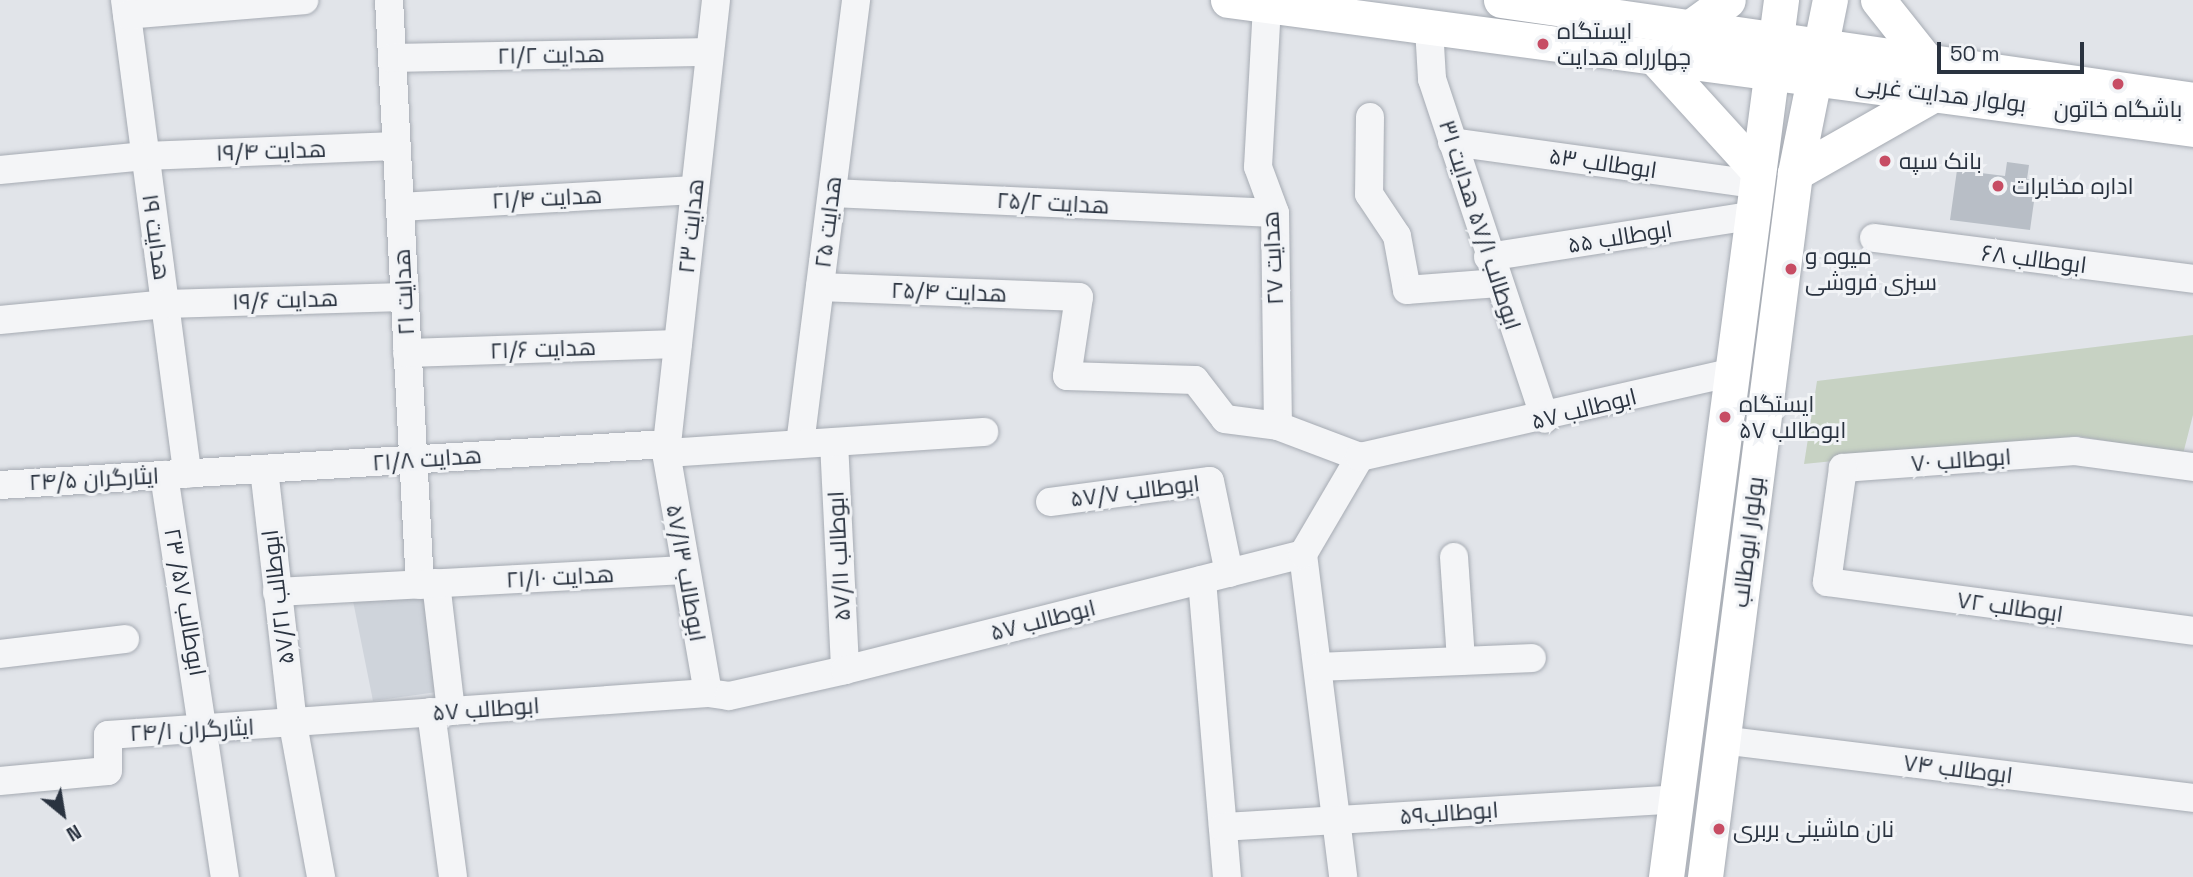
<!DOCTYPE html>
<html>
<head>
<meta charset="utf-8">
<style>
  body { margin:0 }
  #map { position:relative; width:2193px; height:877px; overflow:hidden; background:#e1e4e9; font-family:"Space Grotesk",Cairo,sans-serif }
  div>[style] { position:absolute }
  .built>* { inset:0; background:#cfd4db }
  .green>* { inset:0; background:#c7d2c3 }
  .building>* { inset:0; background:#b8bec6 }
  .roads { filter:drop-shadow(0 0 2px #a6abb3) drop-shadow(0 0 2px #a6abb3) }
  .minor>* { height:28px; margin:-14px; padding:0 14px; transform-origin:14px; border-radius:14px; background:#f4f5f7 }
  .major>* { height:35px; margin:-17.5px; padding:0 17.5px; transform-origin:17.5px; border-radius:17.5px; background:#fff }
  .dots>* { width:19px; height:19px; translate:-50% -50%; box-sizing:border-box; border:4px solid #f1f3f6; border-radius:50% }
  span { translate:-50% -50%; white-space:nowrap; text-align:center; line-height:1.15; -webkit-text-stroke:6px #f1f3f6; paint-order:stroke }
  .poi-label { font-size:23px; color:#2a3340 }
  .left { translate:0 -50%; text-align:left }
  .street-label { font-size:23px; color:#2a3340 }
  .north { position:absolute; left:28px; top:779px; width:70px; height:70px; -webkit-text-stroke:5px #f1f3f6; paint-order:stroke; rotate:150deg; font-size:19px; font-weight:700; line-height:28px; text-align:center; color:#2a3340 }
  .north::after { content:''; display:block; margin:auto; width:24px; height:32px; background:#2a3340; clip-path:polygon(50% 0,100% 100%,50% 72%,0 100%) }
  .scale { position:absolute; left:1937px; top:42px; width:147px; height:32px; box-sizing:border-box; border:4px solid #2a3340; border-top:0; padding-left:9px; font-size:21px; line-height:24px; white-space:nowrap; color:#2a3340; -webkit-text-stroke:5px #f1f3f6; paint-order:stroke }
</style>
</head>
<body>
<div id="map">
  <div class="built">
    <div style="clip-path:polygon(430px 594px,444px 691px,373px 701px,352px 596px)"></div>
  </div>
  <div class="green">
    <div style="clip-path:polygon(2193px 335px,2193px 415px,2183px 454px,2077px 436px,1804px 464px,1817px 381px)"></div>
  </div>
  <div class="building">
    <div style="clip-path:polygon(2007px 162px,2029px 165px,2027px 179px,2037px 180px,2030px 230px,1950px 220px,1957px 170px,2005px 176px)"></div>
  </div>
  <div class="roads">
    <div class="minor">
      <div style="left:125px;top:0;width:478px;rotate:82.5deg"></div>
      <div style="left:389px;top:0;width:586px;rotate:86.97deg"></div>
      <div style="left:1267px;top:6px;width:161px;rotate:93.2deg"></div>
      <div style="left:1258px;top:167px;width:49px;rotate:69.7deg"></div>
      <div style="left:1275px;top:213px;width:213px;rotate:89.2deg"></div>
      <div style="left:1278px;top:426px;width:88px;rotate:20.7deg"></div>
      <div style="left:127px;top:15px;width:178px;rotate:-4.8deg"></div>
      <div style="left:1429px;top:28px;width:51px;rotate:86.6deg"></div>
      <div style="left:1432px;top:79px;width:358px;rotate:71.6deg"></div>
      <div style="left:392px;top:58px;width:318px;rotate:-1.1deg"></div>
      <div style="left:1370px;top:117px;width:77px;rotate:90.7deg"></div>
      <div style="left:1369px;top:194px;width:50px;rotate:56.3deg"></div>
      <div style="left:1397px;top:236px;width:55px;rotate:79.5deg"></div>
      <div style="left:1407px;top:290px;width:91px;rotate:-4.4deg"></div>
      <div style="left:1452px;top:142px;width:306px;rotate:7.9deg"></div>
      <div style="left:0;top:170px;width:146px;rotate:-5.5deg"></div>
      <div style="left:145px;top:156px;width:251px;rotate:-2.3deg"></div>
      <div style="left:832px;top:193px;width:443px;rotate:2.6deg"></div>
      <div style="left:400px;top:207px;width:295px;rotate:-3.3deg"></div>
      <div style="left:1874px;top:238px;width:322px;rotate:7.3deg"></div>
      <div style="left:1488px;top:257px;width:266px;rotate:-8.9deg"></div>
      <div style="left:820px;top:287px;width:259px;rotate:2.2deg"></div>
      <div style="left:1079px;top:297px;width:80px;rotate:98.6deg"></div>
      <div style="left:1067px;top:376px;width:128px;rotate:1.8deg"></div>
      <div style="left:1195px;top:380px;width:49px;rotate:52.4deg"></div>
      <div style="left:1225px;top:419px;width:53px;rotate:7.5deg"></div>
      <div style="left:0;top:320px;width:166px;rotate:-5.5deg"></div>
      <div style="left:165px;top:304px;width:239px;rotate:-1.7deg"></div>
      <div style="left:407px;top:353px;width:271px;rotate:-1.9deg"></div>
      <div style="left:834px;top:442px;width:228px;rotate:87.2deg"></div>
      <div style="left:800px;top:444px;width:448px;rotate:-82.8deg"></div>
      <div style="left:666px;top:453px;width:319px;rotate:-3.8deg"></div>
      <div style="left:2193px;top:467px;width:119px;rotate:-172.3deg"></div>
      <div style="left:2075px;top:451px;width:233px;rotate:175.8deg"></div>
      <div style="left:1843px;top:468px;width:115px;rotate:98deg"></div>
      <div style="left:1827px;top:582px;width:369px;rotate:7.6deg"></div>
      <div style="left:264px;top:469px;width:257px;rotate:83.5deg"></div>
      <div style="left:293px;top:724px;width:156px;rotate:79.6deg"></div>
      <div style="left:164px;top:475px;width:407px;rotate:81.4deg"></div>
      <div style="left:0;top:485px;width:668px;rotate:-3.52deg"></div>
      <div style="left:1050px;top:502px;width:161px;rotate:-7.5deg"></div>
      <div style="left:1210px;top:481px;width:94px;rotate:78.3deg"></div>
      <div style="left:1303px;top:554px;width:325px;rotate:82.9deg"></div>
      <div style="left:1454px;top:557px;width:104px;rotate:86.1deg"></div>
      <div style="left:1202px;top:580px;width:298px;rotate:85.2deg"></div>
      <div style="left:436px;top:583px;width:129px;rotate:83.3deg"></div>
      <div style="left:277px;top:592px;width:408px;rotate:-3.1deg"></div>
      <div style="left:0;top:654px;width:126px;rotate:-6.8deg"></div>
      <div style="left:1319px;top:667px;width:213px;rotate:-2.4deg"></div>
      <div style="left:708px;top:693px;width:244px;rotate:-99.9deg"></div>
      <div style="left:666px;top:453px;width:456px;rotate:-83.7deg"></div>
      <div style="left:431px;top:712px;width:166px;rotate:82.4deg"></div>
      <div style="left:1722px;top:740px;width:475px;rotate:7deg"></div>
      <div style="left:0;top:781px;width:108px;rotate:-5.3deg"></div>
      <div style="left:108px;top:771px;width:36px;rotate:-90deg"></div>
      <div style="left:108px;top:735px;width:601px;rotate:-4deg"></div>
      <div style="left:708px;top:693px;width:21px;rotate:8deg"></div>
      <div style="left:729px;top:696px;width:119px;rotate:-12.6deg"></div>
      <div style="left:845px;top:670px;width:472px;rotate:-14.2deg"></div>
      <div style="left:1303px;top:554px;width:113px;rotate:-59.6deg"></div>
      <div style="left:1360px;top:457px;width:380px;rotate:-12.8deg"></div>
      <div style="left:1223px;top:827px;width:453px;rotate:-3.5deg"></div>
    </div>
    <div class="major">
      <div style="left:1228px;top:0;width:974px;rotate:7.61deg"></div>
      <div style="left:1501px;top:0;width:699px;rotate:8.22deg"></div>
      <div style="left:1878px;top:0;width:80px;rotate:51.6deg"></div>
      <div style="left:1688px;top:29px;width:49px;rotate:-35.9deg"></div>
      <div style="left:1656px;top:59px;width:150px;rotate:47.7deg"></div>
      <div style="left:1795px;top:173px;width:162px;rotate:-29.6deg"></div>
      <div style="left:1666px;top:877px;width:885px;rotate:-82.53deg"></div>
      <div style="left:1705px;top:877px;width:710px;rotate:-82.71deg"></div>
      <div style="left:1795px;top:173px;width:177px;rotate:-78.6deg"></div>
    </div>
  </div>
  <div class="dots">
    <div style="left:1543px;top:44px;background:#c74d64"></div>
    <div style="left:2118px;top:84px;background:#c74d64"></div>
    <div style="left:1885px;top:161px;background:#c74d64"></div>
    <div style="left:1998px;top:186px;background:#c74d64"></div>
    <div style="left:1791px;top:269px;background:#c74d64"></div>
    <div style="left:1725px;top:417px;background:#c74d64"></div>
    <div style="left:1719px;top:829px;background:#c74d64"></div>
  </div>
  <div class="poi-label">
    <span class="left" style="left:1557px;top:44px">ایستگاه<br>چهارراه هدایت</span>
    <span style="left:2118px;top:109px">باشگاه خاتون</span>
    <span class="left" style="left:1899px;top:161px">بانک سپه</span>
    <span class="left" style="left:2012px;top:186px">اداره مخابرات</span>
    <span class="left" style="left:1805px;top:269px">میوه و<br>سبزی فروشی</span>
    <span class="left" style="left:1739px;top:417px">ایستگاه<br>ابوطالب ۵۷</span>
    <span class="left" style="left:1733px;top:829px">نان ماشینی بربری</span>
  </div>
  <div class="street-label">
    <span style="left:551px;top:55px;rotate:-1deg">هدایت ۲۱/۲</span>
    <span style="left:1941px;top:94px;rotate:7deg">بولوار هدایت غربی</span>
    <span style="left:271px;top:151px;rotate:-2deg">هدایت ۱۹/۴</span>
    <span style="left:1603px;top:163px;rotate:8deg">ابوطالب ۵۳</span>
    <span style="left:547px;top:198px;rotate:-3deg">هدایت ۲۱/۴</span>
    <span style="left:1053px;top:203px;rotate:3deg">هدایت ۲۵/۲</span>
    <span style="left:828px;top:222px;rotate:-83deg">هدایت ۲۵</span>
    <span style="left:1480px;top:225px;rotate:72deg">ابوطالب ۵۷/۱ هدایت ۳۱</span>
    <span style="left:691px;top:226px;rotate:-84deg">هدایت ۲۳</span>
    <span style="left:156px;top:237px;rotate:82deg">هدایت ۱۹</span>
    <span style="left:1620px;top:237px;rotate:-9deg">ابوطالب ۵۵</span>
    <span style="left:1273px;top:258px;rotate:-93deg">هدایت ۲۷</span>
    <span style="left:2034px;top:259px;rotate:7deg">ابوطالب ۶۸</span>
    <span style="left:404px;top:292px;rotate:-93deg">هدایت ۲۱</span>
    <span style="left:949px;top:292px;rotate:2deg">هدایت ۲۵/۴</span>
    <span style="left:285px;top:300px;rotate:-2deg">هدایت ۱۹/۶</span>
    <span style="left:543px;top:349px;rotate:-2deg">هدایت ۲۱/۶</span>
    <span style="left:1584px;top:409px;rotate:-14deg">ابوطالب ۵۷</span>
    <span style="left:427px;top:459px;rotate:-4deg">هدایت ۲۱/۸</span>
    <span style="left:1961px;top:460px;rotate:-4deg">ابوطالب ۷۰</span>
    <span style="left:94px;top:479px;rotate:-3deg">ایثارگران ۲۴/۵</span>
    <span style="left:1135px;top:491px;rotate:-7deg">ابوطالب ۵۷/۷</span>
    <span style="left:1748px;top:542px;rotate:-83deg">بولوار ابوطالب</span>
    <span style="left:839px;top:556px;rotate:-93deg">ابوطالب ۵۷/۱۱</span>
    <span style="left:686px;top:573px;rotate:80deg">ابوطالب ۵۷/۱۳</span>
    <span style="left:560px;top:577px;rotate:-3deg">هدایت ۲۱/۱۰</span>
    <span style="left:278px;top:597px;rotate:-97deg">ابوطالب ۵۷/۲۱</span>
    <span style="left:185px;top:602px;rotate:80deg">ابوطالب ۵۷/ ۲۳</span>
    <span style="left:2010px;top:607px;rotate:8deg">ابوطالب ۷۲</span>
    <span style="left:1043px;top:620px;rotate:-14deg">ابوطالب ۵۷</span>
    <span style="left:486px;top:709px;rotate:-4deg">ابوطالب ۵۷</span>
    <span style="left:192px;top:730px;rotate:-3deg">ایثارگران ۲۴/۱</span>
    <span style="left:1958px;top:769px;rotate:7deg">ابوطالب ۷۴</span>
    <span style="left:1449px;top:813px;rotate:-4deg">ابوطالب۵۹</span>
  </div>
  <div class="north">N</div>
  <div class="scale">50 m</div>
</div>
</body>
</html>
